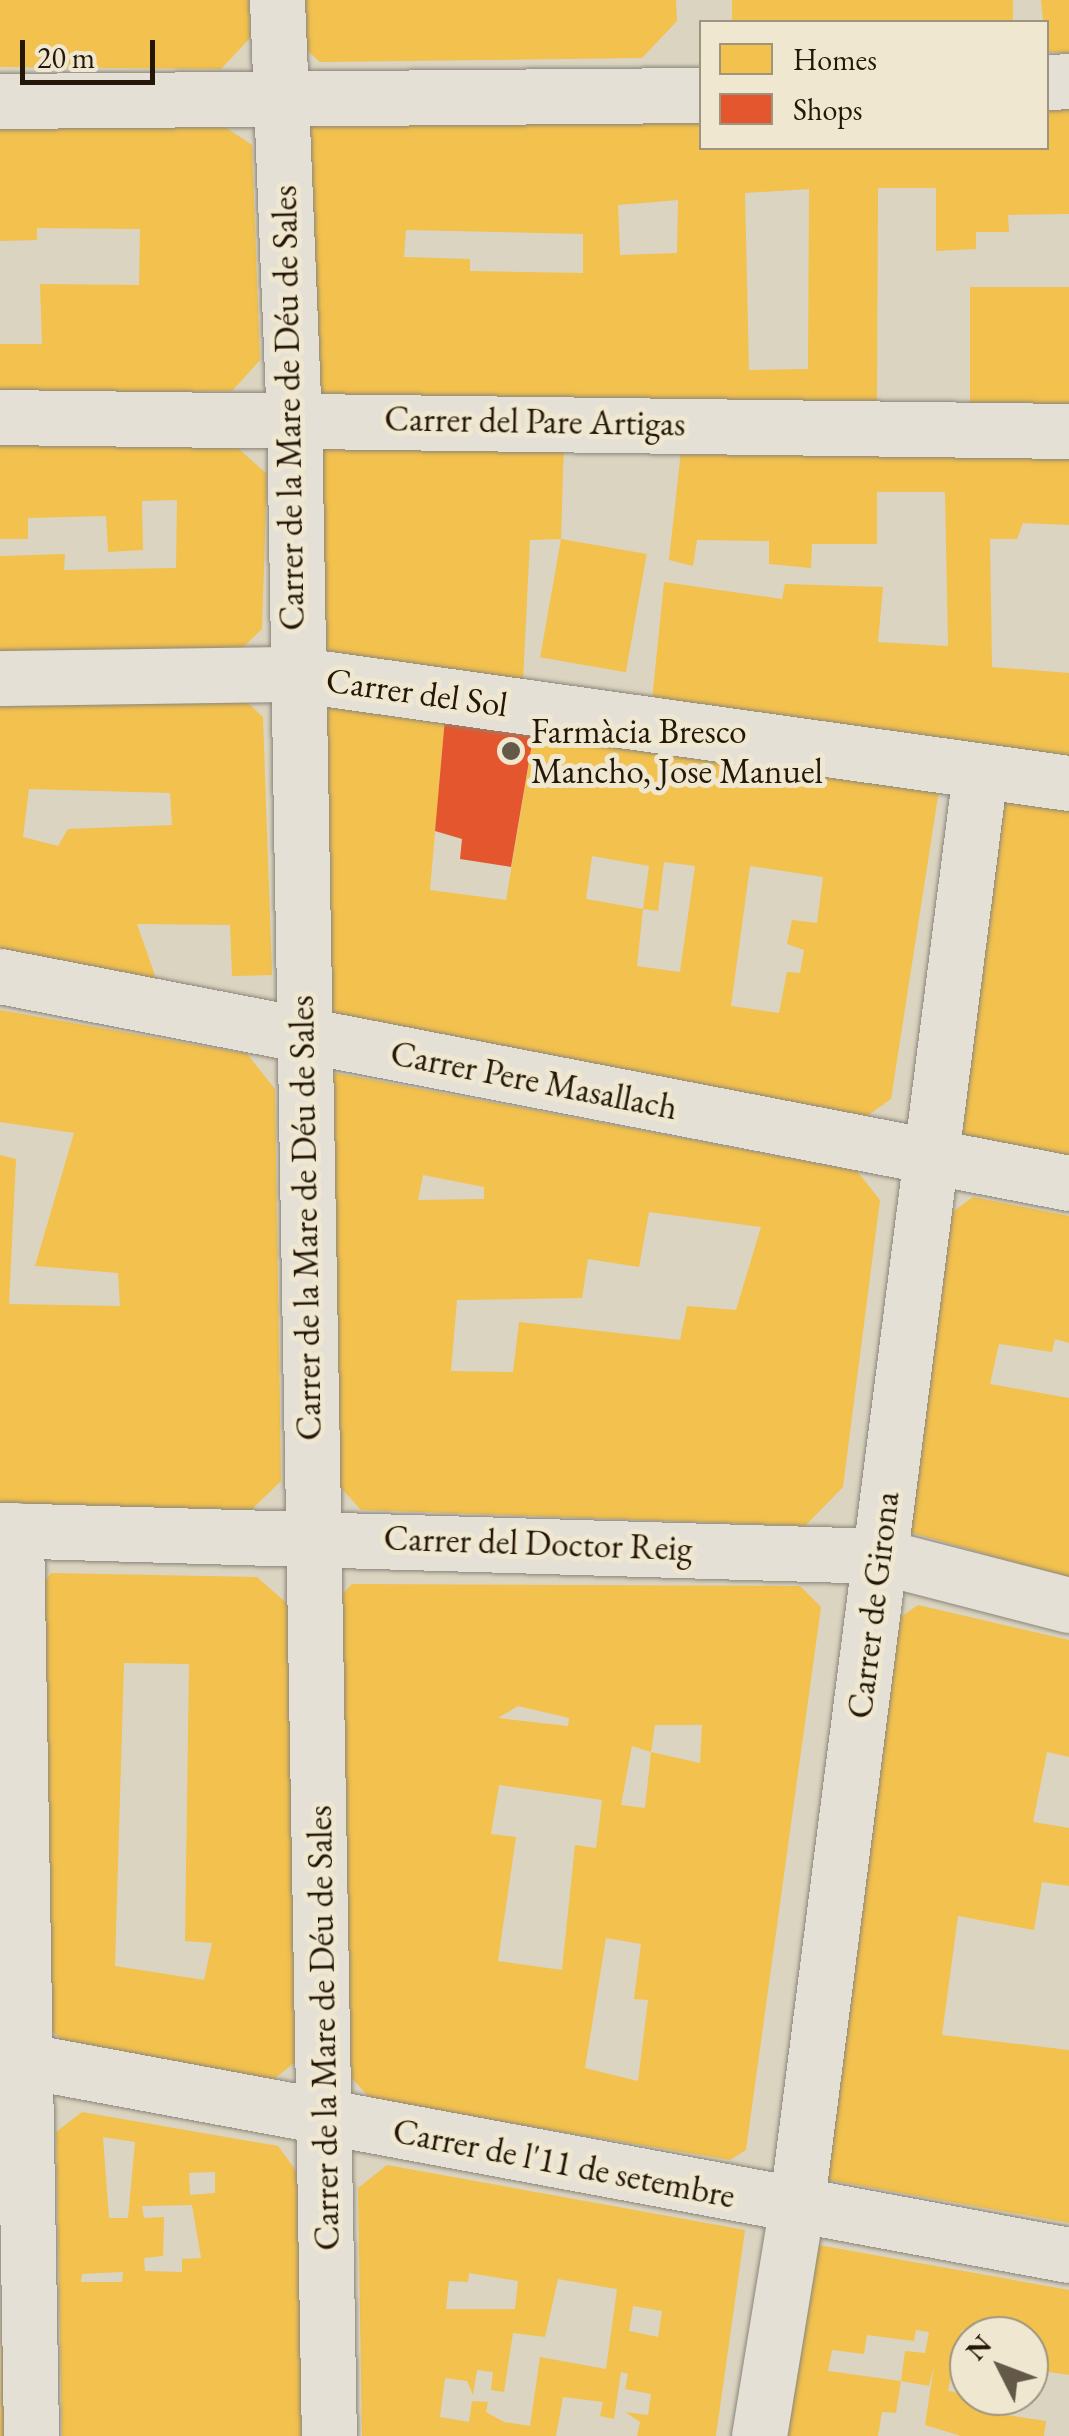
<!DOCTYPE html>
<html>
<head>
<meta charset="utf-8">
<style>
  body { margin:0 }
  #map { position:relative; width:1069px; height:2436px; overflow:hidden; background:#dbd4c1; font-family:"EB Garamond",serif }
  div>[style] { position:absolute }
  .homes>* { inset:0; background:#f2c14e; transform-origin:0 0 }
  .shops>* { inset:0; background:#e4572e }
  .roads { filter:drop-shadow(0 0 2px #8b8579) drop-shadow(0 0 2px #8b8579) }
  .minor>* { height:55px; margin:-27.5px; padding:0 27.5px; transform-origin:27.5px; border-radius:27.5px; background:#e4e0d6 }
  .dots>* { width:28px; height:28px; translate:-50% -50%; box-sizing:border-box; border:5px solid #efe7d0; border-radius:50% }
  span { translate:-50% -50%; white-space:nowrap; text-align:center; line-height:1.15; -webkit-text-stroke:10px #efe7d0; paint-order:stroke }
  .street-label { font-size:35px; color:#241708 }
  .poi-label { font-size:35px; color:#241708 }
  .left { translate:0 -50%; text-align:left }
  .legend { position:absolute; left:699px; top:20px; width:350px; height:130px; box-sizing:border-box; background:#efe7d0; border:2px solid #9e9480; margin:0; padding:12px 18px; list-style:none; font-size:30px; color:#241708 }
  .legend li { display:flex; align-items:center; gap:20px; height:50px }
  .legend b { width:50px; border:2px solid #9e9480 }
  .north { position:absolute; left:949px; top:2316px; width:100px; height:100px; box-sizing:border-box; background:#efe7d0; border:2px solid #9e9480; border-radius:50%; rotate:312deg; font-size:28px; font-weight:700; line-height:40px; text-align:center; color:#241708 }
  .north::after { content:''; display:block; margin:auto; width:35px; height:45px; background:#645949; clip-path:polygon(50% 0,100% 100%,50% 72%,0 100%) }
  .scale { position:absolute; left:20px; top:40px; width:135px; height:45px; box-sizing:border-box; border:5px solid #241708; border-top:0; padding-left:12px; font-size:30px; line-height:35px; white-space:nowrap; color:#241708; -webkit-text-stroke:8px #efe7d0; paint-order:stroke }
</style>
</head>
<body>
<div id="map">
  <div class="homes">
    <div style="clip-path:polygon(0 0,249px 0,251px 37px,221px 69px,0 67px)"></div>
    <div style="clip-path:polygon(297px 0,676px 0,677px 21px,642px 58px,320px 62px,298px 42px)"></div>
    <div style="left:732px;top:0;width:281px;height:22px"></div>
    <div style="clip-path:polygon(1041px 0,1069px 0,1069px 53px,1046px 52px)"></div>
    <div style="clip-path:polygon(evenodd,1069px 96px,1069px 214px,1008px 215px,1009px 232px,976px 232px,976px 249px,936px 251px,936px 188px,878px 188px,877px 405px,321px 398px,309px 115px,701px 106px,701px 148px,1046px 148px,1046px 97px,1069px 96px,809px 189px,808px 369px,749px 370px,745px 193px,809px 189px,1069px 96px,678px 200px,677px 253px,620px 255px,618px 205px,678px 200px,1069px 96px,406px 230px,583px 234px,583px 273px,470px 271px,470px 259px,404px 257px,406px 230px)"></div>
    <div style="clip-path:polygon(213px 119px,252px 145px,260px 360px,232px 391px,0 395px,0 344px,42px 344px,40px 284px,139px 285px,140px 229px,37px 228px,37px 240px,0 241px,0 122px)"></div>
    <div style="left:1069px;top:287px;width:121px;height:99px;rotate:90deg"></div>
    <div style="clip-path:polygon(331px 439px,564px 441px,561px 539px,530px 540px,523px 681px,332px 653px,306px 629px,306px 466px)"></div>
    <div style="clip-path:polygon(230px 441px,267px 474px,262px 629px,233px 657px,0 656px,0 556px,65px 554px,64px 570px,176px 568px,177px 500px,142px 501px,143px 550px,108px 552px,106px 516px,28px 518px,28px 539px,0 539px,0 444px)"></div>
    <div style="clip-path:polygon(682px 442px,1069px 450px,1069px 525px,1023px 523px,1017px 539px,990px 539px,992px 667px,1069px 673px,1069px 760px,652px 700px,664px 582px,782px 599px,785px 584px,883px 587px,878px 642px,948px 646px,945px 492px,877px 492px,877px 544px,812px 544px,811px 568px,769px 564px,769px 541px,697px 540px,693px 566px,669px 560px)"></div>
    <div style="left:561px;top:539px;width:87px;height:120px;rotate:10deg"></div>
    <div style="clip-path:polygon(evenodd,240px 696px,263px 717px,272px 975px,232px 976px,230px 925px,137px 924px,159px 987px,0 955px,0 697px,240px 696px,29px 789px,170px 793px,172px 825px,68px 829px,58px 846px,23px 837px,29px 789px)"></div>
    <div style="clip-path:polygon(evenodd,333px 701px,445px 718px,430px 890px,506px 900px,535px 726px,939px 790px,891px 1099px,860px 1121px,344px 1021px,311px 990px,315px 721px,333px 701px,592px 856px,649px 866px,643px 909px,586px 899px,592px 856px,333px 701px,664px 862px,695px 866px,680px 972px,637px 966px,643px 909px,658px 911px,664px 862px,333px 701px,750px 866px,823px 877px,817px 923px,792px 920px,787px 944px,804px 950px,800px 973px,787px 972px,779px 1013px,731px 1006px,750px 866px)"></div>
    <div style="clip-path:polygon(1003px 799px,1069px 807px,1069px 1165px,968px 1147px,945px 1115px)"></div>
    <div style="clip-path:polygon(0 1010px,247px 1054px,275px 1089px,281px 1481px,249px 1512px,0 1506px,0 1155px,16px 1159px,9px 1304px,120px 1306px,118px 1273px,35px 1266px,74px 1133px,0 1122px)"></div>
    <div style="clip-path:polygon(evenodd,336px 1073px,857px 1171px,880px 1200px,843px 1487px,805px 1526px,361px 1510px,323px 1468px,313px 1098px,336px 1073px,423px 1175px,484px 1187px,484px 1199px,418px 1200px,423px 1175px,336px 1073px,649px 1212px,761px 1227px,736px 1310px,687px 1306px,680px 1340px,519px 1322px,513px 1372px,451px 1371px,457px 1300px,582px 1298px,588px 1259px,639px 1267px,649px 1212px)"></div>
    <div style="clip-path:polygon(973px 1197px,1069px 1216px,1069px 1343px,1055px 1339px,1052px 1352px,999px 1344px,990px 1384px,1069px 1398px,1069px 1578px,902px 1530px,943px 1219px)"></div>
    <div style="clip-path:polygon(evenodd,51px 1573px,257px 1577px,291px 1607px,297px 2061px,271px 2081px,70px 2048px,35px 2015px,30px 1601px,51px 1573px,124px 1663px,189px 1664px,185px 1941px,212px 1943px,204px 1980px,115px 1966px,124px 1663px)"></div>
    <div style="clip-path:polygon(evenodd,352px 1584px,800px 1586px,821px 1607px,746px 2150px,730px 2160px,372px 2100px,343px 2069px,330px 1607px,352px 1584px,518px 1706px,569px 1718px,568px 1726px,498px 1718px,518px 1706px,352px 1584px,655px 1725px,702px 1725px,700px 1763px,651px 1752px,645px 1808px,621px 1805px,632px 1746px,651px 1752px,655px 1725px,352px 1584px,499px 1785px,602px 1800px,596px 1848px,575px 1845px,562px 1970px,498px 1961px,516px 1837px,491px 1834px,499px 1785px,352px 1584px,606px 1938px,641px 1944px,634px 1999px,648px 2000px,638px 2081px,585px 2068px,606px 1938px)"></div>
    <div style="clip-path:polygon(918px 1605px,1069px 1640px,1069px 1757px,1047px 1752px,1033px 1822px,1069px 1828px,1069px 1886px,1042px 1882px,1034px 1930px,958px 1916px,942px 2035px,1069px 2050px,1069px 2223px,823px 2179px,882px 1630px)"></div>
    <div style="clip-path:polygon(evenodd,82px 2112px,278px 2146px,302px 2179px,309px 2436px,62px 2436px,56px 2132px,82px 2112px,103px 2137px,135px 2142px,128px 2218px,109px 2218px,103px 2137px,82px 2112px,215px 2172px,215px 2193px,190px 2195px,189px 2173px,215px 2172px,82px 2112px,192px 2205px,201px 2258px,182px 2259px,182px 2272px,145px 2271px,144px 2258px,163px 2256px,164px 2217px,144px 2218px,142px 2206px,192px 2205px,82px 2112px,123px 2272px,122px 2282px,81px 2282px,82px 2274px,123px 2272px)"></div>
    <div style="clip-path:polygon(evenodd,387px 2165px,745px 2230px,716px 2436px,637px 2436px,640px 2422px,625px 2412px,648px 2415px,651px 2394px,625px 2389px,628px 2374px,621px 2372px,614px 2419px,600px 2416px,603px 2402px,563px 2397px,556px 2436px,362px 2436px,358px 2188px,387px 2165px,469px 2273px,518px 2281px,515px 2309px,446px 2309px,449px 2281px,468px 2282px,469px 2273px,387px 2165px,558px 2279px,617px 2289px,606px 2369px,540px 2357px,530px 2426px,504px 2422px,486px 2412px,488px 2402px,472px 2401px,469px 2422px,440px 2417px,445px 2378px,467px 2381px,473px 2395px,477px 2370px,493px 2372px,491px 2390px,504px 2392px,513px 2333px,545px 2337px,558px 2279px,387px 2165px,633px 2306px,662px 2311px,658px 2337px,629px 2331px,633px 2306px)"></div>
    <div style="clip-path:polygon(3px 2242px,8px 2436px,0 2436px)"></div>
    <div style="clip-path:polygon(813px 2244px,1069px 2290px,1069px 2375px,1029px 2369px,1029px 2336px,962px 2330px,948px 2391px,985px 2397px,981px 2411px,1046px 2421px,1044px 2436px,961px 2436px,925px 2425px,934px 2366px,929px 2386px,901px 2381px,905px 2351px,925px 2353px,929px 2332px,916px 2330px,914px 2341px,867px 2335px,864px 2354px,832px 2350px,828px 2371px,901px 2381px,896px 2413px,882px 2412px,878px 2436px,788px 2436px)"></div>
  </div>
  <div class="shops">
    <div style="clip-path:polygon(445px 718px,535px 726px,511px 867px,460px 859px,462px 839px,435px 831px)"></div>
  </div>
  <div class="roads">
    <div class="minor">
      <div style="left:277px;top:0;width:417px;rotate:87.7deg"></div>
      <div style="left:294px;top:417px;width:2019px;rotate:89.01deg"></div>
      <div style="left:1046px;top:82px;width:23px;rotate:-2deg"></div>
      <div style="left:0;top:101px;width:702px;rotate:-0.49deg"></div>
      <div style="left:0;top:417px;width:1069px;rotate:0.75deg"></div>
      <div style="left:0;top:678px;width:293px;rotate:-0.8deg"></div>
      <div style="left:293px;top:674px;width:784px;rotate:8deg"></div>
      <div style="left:0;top:976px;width:1089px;rotate:10.96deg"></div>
      <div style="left:0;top:1530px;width:879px;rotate:1.69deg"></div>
      <div style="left:879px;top:1556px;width:196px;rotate:14.5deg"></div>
      <div style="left:16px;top:1530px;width:906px;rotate:89.05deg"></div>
      <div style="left:0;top:2056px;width:1087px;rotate:10.55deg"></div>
      <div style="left:759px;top:2436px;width:230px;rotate:-80.7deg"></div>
      <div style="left:796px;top:2209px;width:1449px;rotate:-82.7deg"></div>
    </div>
  </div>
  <div class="dots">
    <div style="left:511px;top:751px;background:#645949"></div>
  </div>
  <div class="street-label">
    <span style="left:288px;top:408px;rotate:-91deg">Carrer de la Mare de Déu de Sales</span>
    <span style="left:535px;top:421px;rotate:1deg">Carrer del Pare Artigas</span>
    <span style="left:417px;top:692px;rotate:8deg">Carrer del Sol</span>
    <span style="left:534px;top:1080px;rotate:11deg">Carrer Pere Masallach</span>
    <span style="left:305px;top:1218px;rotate:-91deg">Carrer de la Mare de Déu de Sales</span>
    <span style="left:538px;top:1543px;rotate:2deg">Carrer del Doctor Reig</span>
    <span style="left:873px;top:1605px;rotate:-83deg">Carrer de Girona</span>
    <span style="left:323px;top:2028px;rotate:-91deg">Carrer de la Mare de Déu de Sales</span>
    <span style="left:564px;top:2163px;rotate:11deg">Carrer de l'11 de setembre</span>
  </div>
  <div class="poi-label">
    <span class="left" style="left:531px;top:751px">Farmàcia Bresco<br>Mancho, Jose Manuel</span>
  </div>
  <ul class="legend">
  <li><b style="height:28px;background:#f2c14e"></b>Homes</li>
  <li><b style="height:28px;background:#e4572e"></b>Shops</li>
  </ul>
  <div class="north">N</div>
  <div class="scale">20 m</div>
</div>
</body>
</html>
